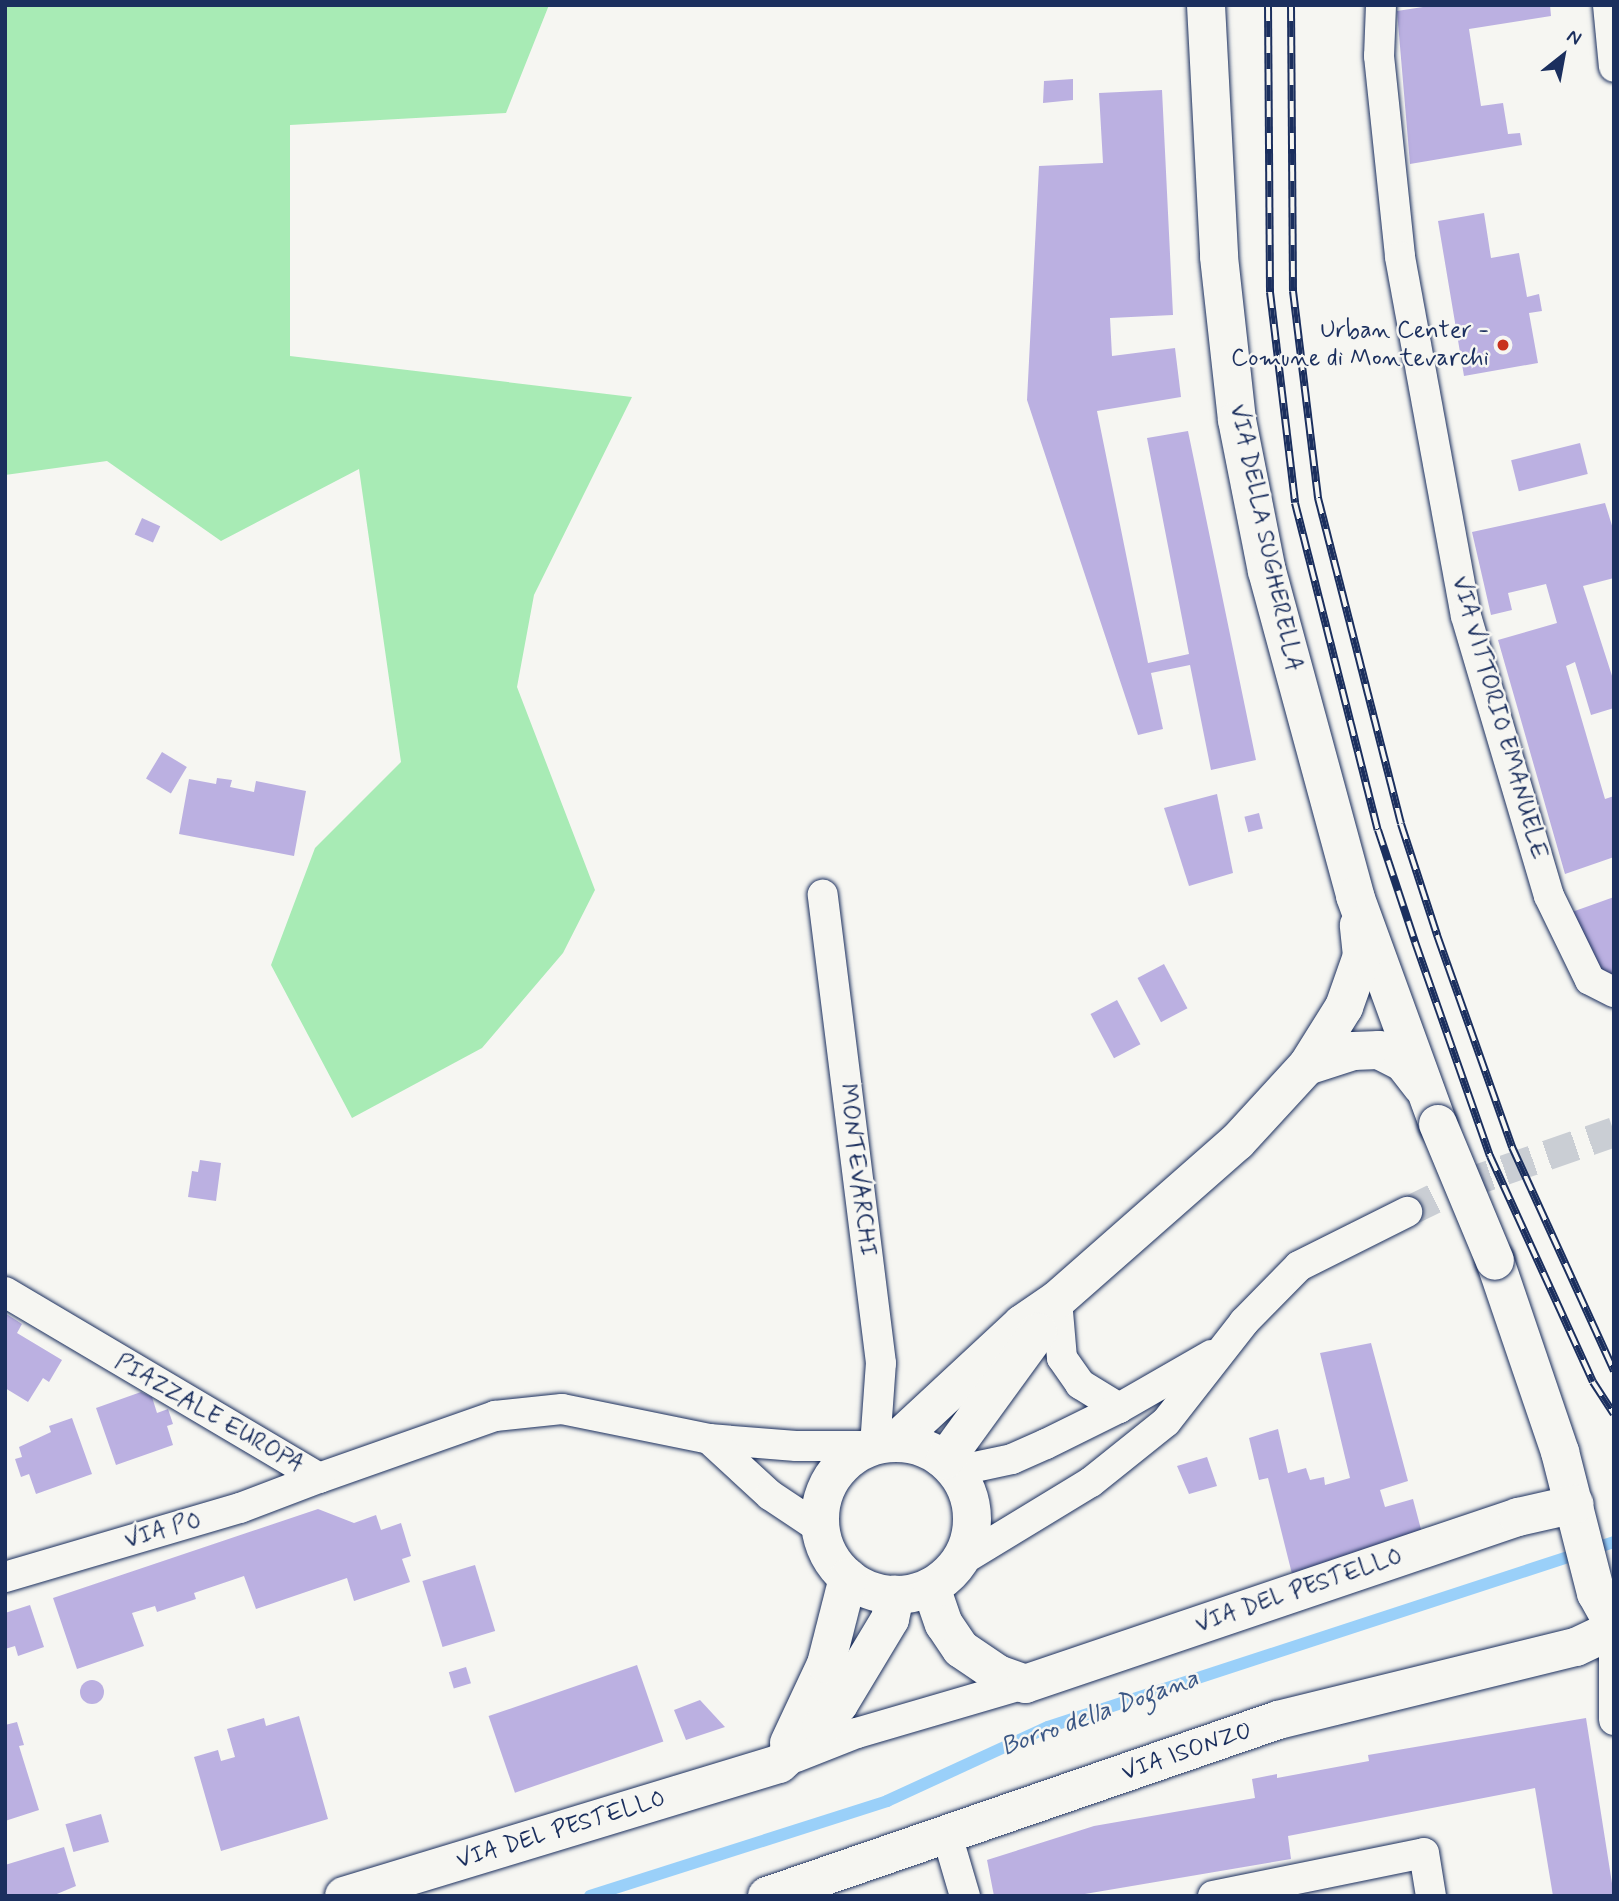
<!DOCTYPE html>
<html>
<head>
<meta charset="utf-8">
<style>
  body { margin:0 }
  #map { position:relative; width:1619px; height:1901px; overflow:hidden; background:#f6f6f2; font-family:Mynerve,sans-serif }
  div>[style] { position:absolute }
  .green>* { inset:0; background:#a8ebb5 }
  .stream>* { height:12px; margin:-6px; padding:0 6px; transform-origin:6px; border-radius:6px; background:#9ad0f9 }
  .building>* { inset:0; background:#bbb0e1; transform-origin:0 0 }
  .round { border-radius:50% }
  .street-tunnel>* { height:30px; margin-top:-15px; transform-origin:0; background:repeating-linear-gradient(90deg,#caced4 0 30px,transparent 0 45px) }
  .roads { filter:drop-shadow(0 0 2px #1b2f5e) drop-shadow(0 0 2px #1b2f5e) }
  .street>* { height:30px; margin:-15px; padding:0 15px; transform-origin:15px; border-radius:15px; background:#f6f6f2 }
  .secondary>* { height:38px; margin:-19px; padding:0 19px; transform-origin:19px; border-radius:19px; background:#f6f6f2 }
  .secondary>.ring { margin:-19px; padding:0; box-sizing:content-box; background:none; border:38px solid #f6f6f2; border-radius:50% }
  .rail>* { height:8px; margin-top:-4px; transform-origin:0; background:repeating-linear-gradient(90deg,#f6f6f2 0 16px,#1b2f5e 0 32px); box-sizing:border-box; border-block:2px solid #1b2f5e }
  .bridges { filter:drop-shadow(0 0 2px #1b2f5e) drop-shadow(0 0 2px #1b2f5e) }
  .secondary-bridge>* { height:38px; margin:-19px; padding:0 19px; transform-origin:19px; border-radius:19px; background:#f6f6f2 }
  .dots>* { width:19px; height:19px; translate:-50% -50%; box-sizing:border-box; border:4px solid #f6f6f2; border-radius:50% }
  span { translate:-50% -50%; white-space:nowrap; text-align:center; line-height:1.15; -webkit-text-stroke:5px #f6f6f2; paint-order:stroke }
  .poi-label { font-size:24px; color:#1b2f5e }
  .right { translate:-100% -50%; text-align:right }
  .street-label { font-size:24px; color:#1b2f5e }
  .water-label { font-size:26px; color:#3b5785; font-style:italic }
  .frame { position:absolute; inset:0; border:7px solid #1b2f5e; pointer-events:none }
  .north { position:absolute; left:1528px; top:21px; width:70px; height:70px; -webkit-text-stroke:5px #f6f6f2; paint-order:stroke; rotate:31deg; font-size:19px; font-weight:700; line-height:28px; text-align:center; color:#1b2f5e }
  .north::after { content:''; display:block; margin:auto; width:24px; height:32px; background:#1b2f5e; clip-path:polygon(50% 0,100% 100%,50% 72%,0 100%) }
</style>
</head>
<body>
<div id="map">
  <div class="green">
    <div style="clip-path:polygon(5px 5px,549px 5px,506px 113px,290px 125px,290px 356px,632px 397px,534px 595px,517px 687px,595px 890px,563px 953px,482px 1048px,352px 1118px,271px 965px,315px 848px,401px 762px,359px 469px,221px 541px,107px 461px,5px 475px)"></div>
  </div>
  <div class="stream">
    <div style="left:590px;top:1896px;width:312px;rotate:-17.7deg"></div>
    <div style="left:887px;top:1801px;width:177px;rotate:-24.7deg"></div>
    <div style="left:1048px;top:1727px;width:595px;rotate:-18.1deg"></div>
  </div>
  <div class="building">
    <div style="clip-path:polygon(1436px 5px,1550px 5px,1551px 16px,1469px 29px,1481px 106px,1503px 103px,1508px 134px,1520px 133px,1522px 145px,1410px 164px,1397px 11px)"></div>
    <div style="clip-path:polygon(1073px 79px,1073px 100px,1043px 103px,1044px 81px)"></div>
    <div style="clip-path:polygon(1162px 90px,1173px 315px,1110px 318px,1112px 356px,1175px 348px,1181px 397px,1097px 411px,1148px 663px,1189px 654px,1147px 438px,1188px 431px,1256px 760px,1211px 770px,1190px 665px,1151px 673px,1163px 729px,1138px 735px,1027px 400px,1039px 166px,1103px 163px,1099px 93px)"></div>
    <div style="clip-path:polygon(1484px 213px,1491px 258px,1519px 253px,1527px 297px,1539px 294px,1542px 311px,1529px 313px,1538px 363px,1464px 376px,1438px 221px)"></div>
    <div style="left:1580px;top:443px;width:32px;height:71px;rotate:76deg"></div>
    <div style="clip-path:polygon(1605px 503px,1614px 532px,1614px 578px,1583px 586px,1614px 682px,1614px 708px,1591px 715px,1575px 662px,1566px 666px,1605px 799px,1614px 796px,1614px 857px,1565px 874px,1498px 640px,1557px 623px,1546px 584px,1508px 593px,1512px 610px,1491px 615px,1472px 532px)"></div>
    <div style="left:142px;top:518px;width:20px;height:18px;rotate:24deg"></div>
    <div style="left:162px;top:752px;width:29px;height:31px;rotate:31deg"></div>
    <div style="clip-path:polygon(217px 778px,232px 780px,230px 787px,254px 792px,256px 781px,306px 791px,294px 856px,179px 834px,189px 779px,216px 784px)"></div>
    <div style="clip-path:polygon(1217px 794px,1233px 873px,1189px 886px,1164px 808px)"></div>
    <div style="left:1259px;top:813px;width:16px;height:15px;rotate:76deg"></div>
    <div style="clip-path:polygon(1614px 897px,1614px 976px,1597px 982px,1572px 912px)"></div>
    <div style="left:1164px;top:964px;width:50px;height:30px;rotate:62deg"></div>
    <div style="left:1117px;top:1000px;width:50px;height:30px;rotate:62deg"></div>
    <div style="clip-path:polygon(200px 1160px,221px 1163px,216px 1201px,188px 1197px,192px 1171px,198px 1172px)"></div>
    <div style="clip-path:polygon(5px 1313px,22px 1324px,17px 1333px,62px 1360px,49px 1382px,43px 1378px,28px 1402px,5px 1388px)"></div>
    <div style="clip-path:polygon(1371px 1343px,1408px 1481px,1380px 1490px,1385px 1507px,1413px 1499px,1423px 1537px,1295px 1586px,1268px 1478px,1259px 1480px,1249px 1438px,1278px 1429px,1288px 1473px,1306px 1468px,1310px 1480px,1324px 1477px,1325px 1485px,1350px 1478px,1320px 1353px)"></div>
    <div style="clip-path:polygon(141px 1392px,152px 1397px,157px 1413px,168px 1409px,173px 1424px,167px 1426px,173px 1445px,116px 1465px,96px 1408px)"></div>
    <div style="clip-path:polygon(72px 1418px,92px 1474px,36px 1494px,29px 1474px,21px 1477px,15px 1459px,22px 1457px,19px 1447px,51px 1432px,49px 1426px)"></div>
    <div style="clip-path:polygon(1207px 1457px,1217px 1486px,1189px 1494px,1177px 1466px)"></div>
    <div style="clip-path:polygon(318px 1509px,354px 1523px,376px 1515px,381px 1530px,401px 1523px,411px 1556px,402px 1559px,410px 1582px,354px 1601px,347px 1578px,256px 1609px,244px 1576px,194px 1593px,196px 1599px,157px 1612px,155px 1606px,132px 1613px,144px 1646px,77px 1669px,53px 1598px)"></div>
    <div style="left:475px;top:1565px;width:69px;height:55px;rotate:73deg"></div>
    <div style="clip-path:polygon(30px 1605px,44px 1647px,18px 1656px,15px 1646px,5px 1649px,5px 1613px)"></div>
    <div style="left:637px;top:1665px;width:81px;height:157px;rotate:71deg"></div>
    <div style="left:466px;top:1667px;width:17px;height:18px;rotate:73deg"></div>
    <div class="round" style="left:80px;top:1680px;width:24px;height:24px"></div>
    <div style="clip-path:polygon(700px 1700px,725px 1727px,686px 1740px,674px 1710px)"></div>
    <div style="clip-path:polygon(299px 1716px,328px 1819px,221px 1851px,194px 1757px,218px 1750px,221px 1761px,235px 1757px,227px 1729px,264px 1718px,266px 1726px)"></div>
    <div style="clip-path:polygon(1586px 1718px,1614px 1896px,1553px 1896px,1535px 1788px,1288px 1836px,1291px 1859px,1073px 1896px,994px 1896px,987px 1860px,1094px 1826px,1255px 1798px,1252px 1779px,1277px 1774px,1277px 1778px,1369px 1761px,1368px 1755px)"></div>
    <div style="clip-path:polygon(17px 1722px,24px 1745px,19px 1746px,39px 1810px,5px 1821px,5px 1725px)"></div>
    <div style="left:101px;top:1814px;width:29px;height:37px;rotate:74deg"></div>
    <div style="clip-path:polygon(64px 1847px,76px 1886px,52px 1896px,5px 1896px,5px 1865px)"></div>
  </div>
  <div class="street-tunnel">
    <div style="left:1407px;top:1212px;width:61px;rotate:-26.1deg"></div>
    <div style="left:1462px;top:1185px;width:161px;rotate:-19.2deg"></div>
  </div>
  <div class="roads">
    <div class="street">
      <div style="left:1381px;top:5px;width:51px;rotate:92.2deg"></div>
      <div style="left:1379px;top:56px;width:202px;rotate:84deg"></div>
      <div style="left:1400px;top:257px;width:365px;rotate:79.6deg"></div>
      <div style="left:1466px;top:616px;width:292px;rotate:73.5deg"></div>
      <div style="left:1549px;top:896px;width:93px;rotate:64deg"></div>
      <div style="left:1590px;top:980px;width:27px;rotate:27deg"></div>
      <div style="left:1608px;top:5px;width:62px;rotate:84.5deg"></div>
      <div style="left:5px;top:1292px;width:365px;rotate:30.6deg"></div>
      <div style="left:319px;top:1478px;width:187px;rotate:-19.4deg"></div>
      <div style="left:495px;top:1416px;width:67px;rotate:-6deg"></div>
      <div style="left:562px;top:1409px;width:150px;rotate:11.5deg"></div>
      <div style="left:709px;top:1439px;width:87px;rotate:4.6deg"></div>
      <div style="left:796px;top:1446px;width:79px"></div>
      <div style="left:875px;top:1446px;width:83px;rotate:-85.9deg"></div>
      <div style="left:881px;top:1363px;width:472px;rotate:-97.1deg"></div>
      <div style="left:1057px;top:1300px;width:58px;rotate:85.1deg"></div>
      <div style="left:1062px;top:1358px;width:32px;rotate:55deg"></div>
      <div style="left:1080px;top:1384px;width:46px;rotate:31.6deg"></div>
      <div style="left:709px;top:1439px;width:83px;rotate:42.6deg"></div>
      <div style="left:770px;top:1495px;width:61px;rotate:33.7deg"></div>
      <div style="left:956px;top:1471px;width:57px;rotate:-12.1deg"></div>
      <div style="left:1012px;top:1459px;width:37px;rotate:-24deg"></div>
      <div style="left:1046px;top:1444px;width:81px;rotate:-26.3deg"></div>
      <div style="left:1119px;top:1408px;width:106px;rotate:-29.9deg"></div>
      <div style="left:961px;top:1561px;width:152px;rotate:-31.3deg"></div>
      <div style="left:1091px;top:1482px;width:96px;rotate:-38.7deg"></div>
      <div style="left:1166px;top:1422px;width:127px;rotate:-52deg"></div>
      <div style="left:1244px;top:1322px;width:78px;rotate:-45.5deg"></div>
      <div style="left:1299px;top:1266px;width:121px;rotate:-26.6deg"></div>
      <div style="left:5px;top:1577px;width:245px;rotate:-16.4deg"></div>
      <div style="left:240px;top:1508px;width:85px;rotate:-20.8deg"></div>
      <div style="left:1614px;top:1657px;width:63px;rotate:90deg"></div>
      <div style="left:796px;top:1757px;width:66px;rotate:-21.5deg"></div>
      <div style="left:857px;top:1733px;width:175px;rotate:-16.3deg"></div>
      <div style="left:947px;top:1835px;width:64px;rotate:73.6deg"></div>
      <div style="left:1213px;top:1896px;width:215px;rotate:-11.5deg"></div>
      <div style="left:1424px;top:1853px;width:44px;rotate:80.8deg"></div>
    </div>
    <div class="secondary">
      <div style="left:1206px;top:5px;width:252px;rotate:87deg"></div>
      <div style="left:1219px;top:257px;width:164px;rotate:83.7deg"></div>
      <div style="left:1237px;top:420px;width:154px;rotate:78.8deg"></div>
      <div style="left:1267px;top:571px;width:337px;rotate:74.8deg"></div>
      <div style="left:1355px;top:896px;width:243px;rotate:70deg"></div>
      <div style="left:1307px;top:1066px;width:48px;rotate:-18.1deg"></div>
      <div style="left:1353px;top:1051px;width:26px;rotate:-2deg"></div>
      <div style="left:1379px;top:1050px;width:27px;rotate:27deg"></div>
      <div style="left:1403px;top:1062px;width:31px;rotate:52deg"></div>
      <div style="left:1495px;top:1261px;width:202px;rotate:71.2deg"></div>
      <div style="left:1560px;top:1452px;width:146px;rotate:75.7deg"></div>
      <div style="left:1596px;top:1593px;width:37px;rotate:61deg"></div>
      <div style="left:894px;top:1443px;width:175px;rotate:-42.9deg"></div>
      <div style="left:1022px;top:1324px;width:42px;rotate:-34.4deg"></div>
      <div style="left:1057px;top:1300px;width:240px;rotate:-41.3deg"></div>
      <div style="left:1237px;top:1142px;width:103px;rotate:-47.4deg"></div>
      <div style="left:1307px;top:1066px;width:70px;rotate:-57.9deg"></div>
      <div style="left:1344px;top:1007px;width:54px;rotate:-70.6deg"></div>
      <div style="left:1362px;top:956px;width:31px;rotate:-96deg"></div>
      <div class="ring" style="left:820px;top:1443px;width:114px;height:114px"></div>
      <div style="left:945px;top:1460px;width:158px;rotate:-54deg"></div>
      <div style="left:931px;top:1587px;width:39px;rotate:71deg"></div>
      <div style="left:944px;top:1624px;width:30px;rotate:56deg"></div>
      <div style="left:961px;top:1649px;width:45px;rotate:34deg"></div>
      <div style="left:998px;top:1674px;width:29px;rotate:20deg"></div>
      <div style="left:1025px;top:1684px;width:521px;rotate:-18.71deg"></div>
      <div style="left:1518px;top:1517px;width:58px;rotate:-12.8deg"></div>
      <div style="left:789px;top:1743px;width:87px;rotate:-64.9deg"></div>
      <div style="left:826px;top:1664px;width:89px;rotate:-75.7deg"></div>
      <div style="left:344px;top:1896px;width:455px;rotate:-16.9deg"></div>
      <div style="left:779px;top:1764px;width:56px;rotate:-41.4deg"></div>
      <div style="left:821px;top:1727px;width:29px;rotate:-52deg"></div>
      <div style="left:839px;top:1704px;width:99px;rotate:-59deg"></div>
      <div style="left:890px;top:1619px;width:25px;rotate:-78deg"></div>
      <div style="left:767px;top:1896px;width:540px;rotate:-19deg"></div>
      <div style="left:1278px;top:1720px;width:307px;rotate:-13.8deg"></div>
      <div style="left:1576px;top:1647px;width:42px;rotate:-25.3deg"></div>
    </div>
  </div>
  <div class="rail">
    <div style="left:1268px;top:5px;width:287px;rotate:89.6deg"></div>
    <div style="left:1270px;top:292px;width:212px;rotate:83.2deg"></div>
    <div style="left:1295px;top:503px;width:337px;rotate:75.8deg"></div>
    <div style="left:1378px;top:830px;width:118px;rotate:71.7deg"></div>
    <div style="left:1415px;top:942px;width:227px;rotate:70.7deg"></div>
    <div style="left:1490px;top:1156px;width:248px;rotate:65.5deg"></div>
    <div style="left:1593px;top:1382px;width:38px;rotate:57deg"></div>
    <div style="left:1291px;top:5px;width:286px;rotate:89.6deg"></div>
    <div style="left:1293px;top:291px;width:209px;rotate:83.1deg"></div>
    <div style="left:1318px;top:498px;width:336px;rotate:75.7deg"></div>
    <div style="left:1401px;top:824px;width:117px;rotate:72deg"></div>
    <div style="left:1437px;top:935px;width:225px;rotate:70.5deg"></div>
    <div style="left:1512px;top:1147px;width:246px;rotate:65.5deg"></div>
  </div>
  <div class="bridges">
    <div class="secondary-bridge">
      <div style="left:1438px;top:1124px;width:148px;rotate:67.4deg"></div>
    </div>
  </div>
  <div class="dots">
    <div style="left:1503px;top:345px;background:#c8321e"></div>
  </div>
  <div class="poi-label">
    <span class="right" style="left:1489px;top:345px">Urban Center -<br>Comune di Montevarchi</span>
  </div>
  <div class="street-label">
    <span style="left:1265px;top:538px;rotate:78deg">VIA DELLA SUGHERELLA</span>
    <span style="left:1499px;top:718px;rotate:74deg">VIA VITTORIO EMANUELE</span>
    <span style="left:857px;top:1170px;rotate:83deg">MONTEVARCHI</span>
    <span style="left:209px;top:1414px;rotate:30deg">PIAZZALE EUROPA</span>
    <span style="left:163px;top:1531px;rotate:-16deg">VIA PO</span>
    <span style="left:1299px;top:1591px;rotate:-19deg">VIA DEL PESTELLO</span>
    <span style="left:1187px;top:1752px;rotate:-19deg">VIA ISONZO</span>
    <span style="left:561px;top:1830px;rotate:-17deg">VIA DEL PESTELLO</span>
  </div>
  <div class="water-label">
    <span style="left:1100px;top:1714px;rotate:-20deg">Borro della Dogana</span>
  </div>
  <div class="frame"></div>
  <div class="north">N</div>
</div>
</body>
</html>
